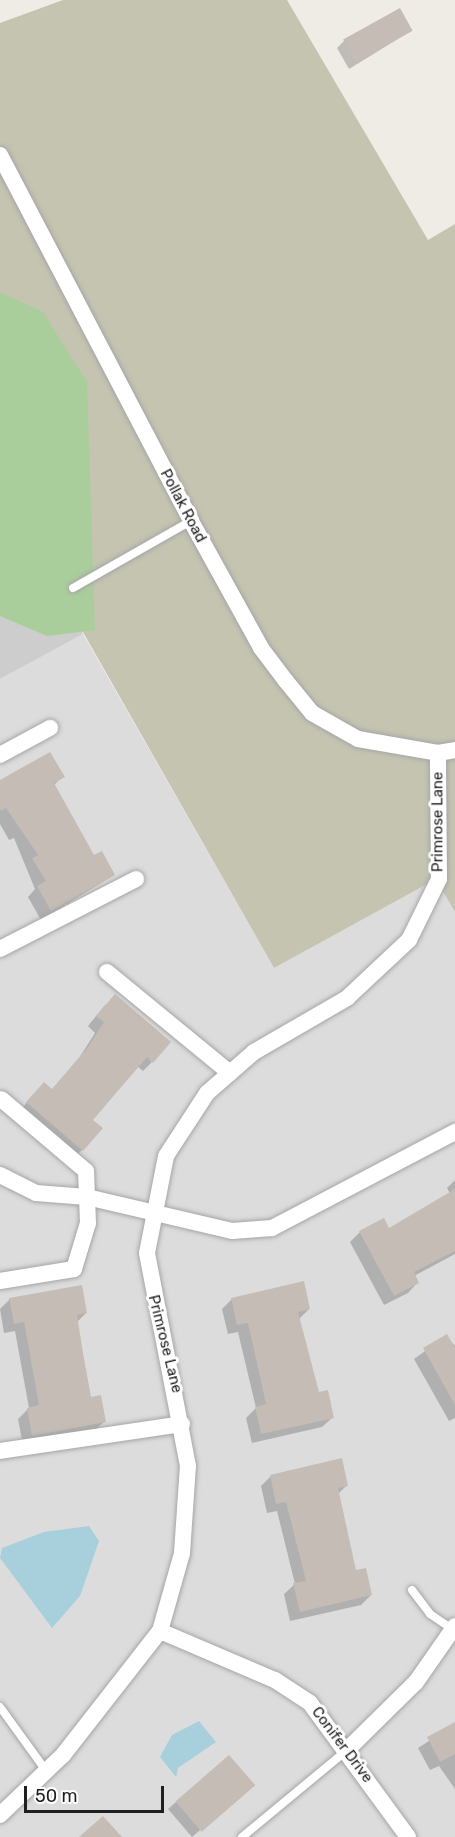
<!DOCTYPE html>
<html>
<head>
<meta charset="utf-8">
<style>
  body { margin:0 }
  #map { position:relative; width:455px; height:1837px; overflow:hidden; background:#efece5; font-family:Rubik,sans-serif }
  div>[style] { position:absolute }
  .residential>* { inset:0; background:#dddcdc }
  .religious>* { inset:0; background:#cdcdcd }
  .construction>* { inset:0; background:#c4c4b1 }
  .forest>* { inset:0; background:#aace9b }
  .water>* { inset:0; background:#a7d0dc }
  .shadow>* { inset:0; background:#0003 }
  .building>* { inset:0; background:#c4bcb5; transform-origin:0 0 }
  .roads { filter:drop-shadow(0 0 2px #a6a6a6) drop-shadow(0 0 2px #a6a6a6) }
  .lane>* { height:8px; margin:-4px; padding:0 4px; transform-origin:4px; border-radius:4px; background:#fff }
  .street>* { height:16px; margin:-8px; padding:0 8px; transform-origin:8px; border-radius:8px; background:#fff }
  span { translate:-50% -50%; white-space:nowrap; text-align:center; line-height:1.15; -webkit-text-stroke:6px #fff; paint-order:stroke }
  .street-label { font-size:15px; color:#1f1f1f }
  .scale { position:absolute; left:24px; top:1786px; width:140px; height:27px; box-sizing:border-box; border:3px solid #1f1f1f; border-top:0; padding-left:8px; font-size:18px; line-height:21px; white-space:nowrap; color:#1f1f1f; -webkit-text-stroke:4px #fff; paint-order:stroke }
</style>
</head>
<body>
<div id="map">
  <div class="residential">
    <div style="clip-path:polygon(83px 634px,274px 968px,436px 878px,455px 912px,455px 1837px,0 1837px,0 679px)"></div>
  </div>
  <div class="religious">
    <div style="clip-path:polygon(0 488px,83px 634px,0 679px)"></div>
  </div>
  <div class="construction">
    <div style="clip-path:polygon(63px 0,287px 0,428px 240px,455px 224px,455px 912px,436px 879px,274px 968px,0 486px,0 23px)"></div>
  </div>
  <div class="forest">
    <div style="clip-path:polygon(0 292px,43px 312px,87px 382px,95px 630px,47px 636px,0 616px)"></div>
  </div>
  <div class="water">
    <div style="clip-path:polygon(89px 1526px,99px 1541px,80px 1596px,52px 1628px,0 1558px,2px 1548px,44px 1532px)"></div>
    <div style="clip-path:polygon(199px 1721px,216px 1742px,178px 1768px,176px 1777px,160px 1757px,172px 1735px)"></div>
  </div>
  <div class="shadow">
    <div style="clip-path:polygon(411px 31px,349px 69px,337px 48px,344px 41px)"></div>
    <div style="clip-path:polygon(63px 776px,53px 786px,94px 857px,114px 875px,41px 920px,28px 897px,35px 889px,14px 838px,9px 840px,0 824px,0 782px)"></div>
    <div style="clip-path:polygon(105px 1005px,152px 1062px,143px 1071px,137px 1066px,91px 1120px,82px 1150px,73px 1159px,18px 1113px,34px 1094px,51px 1091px,79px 1058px,95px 1033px,88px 1026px)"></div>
    <div style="clip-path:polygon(455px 1180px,455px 1254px,414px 1276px,417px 1283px,408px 1293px,384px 1305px,350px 1242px,360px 1232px,389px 1230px,451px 1195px,447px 1188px)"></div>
    <div style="clip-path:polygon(10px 1299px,86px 1313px,77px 1322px,89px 1398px,104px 1422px,94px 1431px,23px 1445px,18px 1419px,29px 1408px,15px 1331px,4px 1333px,0 1309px)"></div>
    <div style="clip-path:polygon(232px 1299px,309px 1309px,299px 1319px,318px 1394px,332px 1418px,322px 1427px,252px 1443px,246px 1418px,256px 1408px,238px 1332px,228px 1334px,222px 1309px)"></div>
    <div style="clip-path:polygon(446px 1336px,455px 1346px,455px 1418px,449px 1421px,414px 1359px)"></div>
    <div style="clip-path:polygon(271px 1476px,347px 1485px,338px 1494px,355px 1572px,371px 1595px,361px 1605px,290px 1621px,284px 1594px,295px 1584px,277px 1511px,267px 1513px,261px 1486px)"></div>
    <div style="clip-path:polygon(455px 1724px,455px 1789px,439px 1766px,430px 1770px,418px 1748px)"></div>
    <div style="clip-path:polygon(245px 1792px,192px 1837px,168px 1809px,176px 1802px)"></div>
  </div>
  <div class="building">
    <div style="left:400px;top:8px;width:26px;height:65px;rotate:61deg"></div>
    <div style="clip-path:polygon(50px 752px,65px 777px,54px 783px,94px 855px,102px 851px,115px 875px,51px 911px,37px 886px,46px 881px,32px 858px,38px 855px,6px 808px,0 811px,0 780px)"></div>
    <div style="clip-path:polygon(115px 994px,171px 1042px,153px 1063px,147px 1057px,93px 1120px,103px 1128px,83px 1151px,26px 1102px,44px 1082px,52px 1089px,88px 1047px,104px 1022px,96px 1016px)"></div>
    <div style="clip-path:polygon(455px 1189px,455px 1251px,414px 1272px,419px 1283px,394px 1296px,359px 1231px,384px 1218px,389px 1228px)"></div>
    <div style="clip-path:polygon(304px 1281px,310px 1309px,298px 1312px,319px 1392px,328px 1390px,334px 1418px,261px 1434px,255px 1407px,266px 1404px,248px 1323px,237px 1325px,231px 1298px)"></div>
    <div style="clip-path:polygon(82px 1285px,87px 1313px,77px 1315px,83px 1353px,91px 1397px,101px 1395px,106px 1422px,32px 1436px,27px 1408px,39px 1405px,24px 1322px,14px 1324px,9px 1298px)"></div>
    <div style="clip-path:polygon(447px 1334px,455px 1348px,455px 1405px,423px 1348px)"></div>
    <div style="clip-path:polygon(342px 1458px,348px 1486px,338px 1488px,356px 1570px,366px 1568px,372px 1595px,300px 1612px,293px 1583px,306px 1581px,286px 1502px,276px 1504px,270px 1475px)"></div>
    <div style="clip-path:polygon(455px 1722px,455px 1754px,440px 1762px,427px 1737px)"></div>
    <div style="left:229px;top:1755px;width:40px;height:71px;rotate:49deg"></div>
    <div style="clip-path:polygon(103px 1816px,122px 1837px,79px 1837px)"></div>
  </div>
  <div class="roads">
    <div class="lane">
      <div style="left:73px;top:588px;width:136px;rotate:-29.6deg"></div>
      <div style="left:412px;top:1590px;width:30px;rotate:53deg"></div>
      <div style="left:430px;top:1614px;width:29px;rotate:34deg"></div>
      <div style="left:0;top:1707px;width:80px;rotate:54.1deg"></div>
      <div style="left:242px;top:1837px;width:135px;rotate:-39.6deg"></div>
    </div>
    <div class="street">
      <div style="left:0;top:155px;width:413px;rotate:62.4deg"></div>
      <div style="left:191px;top:521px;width:145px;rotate:61.1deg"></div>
      <div style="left:261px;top:648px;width:41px;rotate:52.9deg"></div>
      <div style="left:286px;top:681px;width:41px;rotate:50.9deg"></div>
      <div style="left:312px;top:713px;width:53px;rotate:29.5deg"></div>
      <div style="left:358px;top:739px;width:81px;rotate:9.9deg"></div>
      <div style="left:438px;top:753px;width:17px;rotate:-10deg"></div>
      <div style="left:0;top:755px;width:57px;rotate:-28.4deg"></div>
      <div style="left:0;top:949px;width:153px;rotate:-27.2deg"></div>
      <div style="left:107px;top:972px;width:159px;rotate:39.4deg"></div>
      <div style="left:0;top:1175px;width:40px;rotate:26.6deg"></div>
      <div style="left:36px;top:1193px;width:51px;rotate:4.5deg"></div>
      <div style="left:87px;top:1197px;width:149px;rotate:13.2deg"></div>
      <div style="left:232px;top:1231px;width:40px;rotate:-4.3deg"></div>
      <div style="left:272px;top:1228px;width:207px;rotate:-27.7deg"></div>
      <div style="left:0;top:1281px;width:75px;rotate:-9.2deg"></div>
      <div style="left:74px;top:1269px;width:48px;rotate:-73.1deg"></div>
      <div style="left:88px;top:1223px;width:52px;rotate:-92.2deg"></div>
      <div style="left:86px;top:1171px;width:111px;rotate:-139.7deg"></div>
      <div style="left:0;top:1451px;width:184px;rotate:-8.4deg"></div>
      <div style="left:160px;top:1631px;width:125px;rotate:23.1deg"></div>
      <div style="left:275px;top:1680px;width:42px;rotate:33.3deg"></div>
      <div style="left:310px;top:1703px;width:166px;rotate:53.8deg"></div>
      <div style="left:348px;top:1749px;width:95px;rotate:-44.6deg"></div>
      <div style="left:416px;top:1682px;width:68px;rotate:-55.1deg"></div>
      <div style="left:0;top:1815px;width:87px;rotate:-43.6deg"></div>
      <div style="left:63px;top:1755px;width:157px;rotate:-52deg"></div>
      <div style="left:160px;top:1631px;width:81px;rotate:-74.2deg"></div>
      <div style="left:182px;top:1553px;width:87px;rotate:-86.1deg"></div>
      <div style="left:188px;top:1466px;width:217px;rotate:-100.9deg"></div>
      <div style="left:147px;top:1253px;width:99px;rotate:-78.9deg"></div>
      <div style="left:166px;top:1156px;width:75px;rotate:-56.9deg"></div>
      <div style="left:207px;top:1093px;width:62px;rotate:-41.1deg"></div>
      <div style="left:254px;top:1052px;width:108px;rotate:-30.1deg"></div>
      <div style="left:347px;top:998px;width:85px;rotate:-43.1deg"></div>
      <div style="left:409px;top:940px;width:68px;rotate:-63.8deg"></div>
      <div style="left:439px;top:879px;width:126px;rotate:-90.5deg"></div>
    </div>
  </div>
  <div class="street-label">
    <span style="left:183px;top:506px;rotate:62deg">Pollak Road</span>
    <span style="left:438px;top:822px;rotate:-90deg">Primrose Lane</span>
    <span style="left:165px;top:1344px;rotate:76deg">Primrose Lane</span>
    <span style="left:342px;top:1745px;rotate:53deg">Conifer Drive</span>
  </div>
  <div class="scale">50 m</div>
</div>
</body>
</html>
